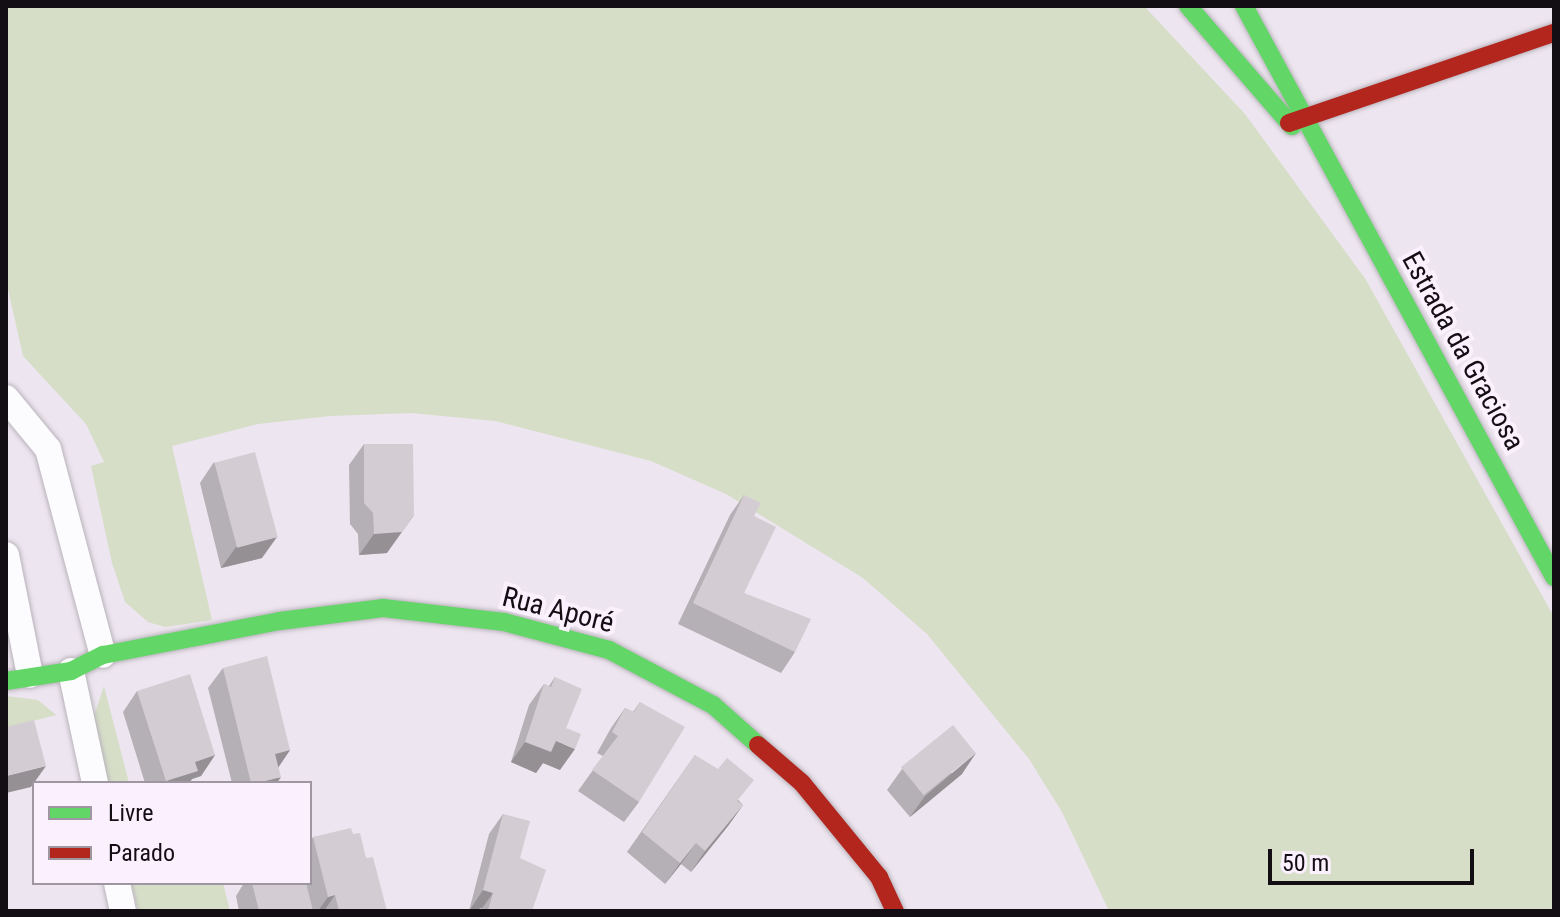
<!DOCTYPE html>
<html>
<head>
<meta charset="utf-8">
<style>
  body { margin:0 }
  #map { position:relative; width:1560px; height:917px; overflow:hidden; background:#ede5ef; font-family:"Roboto Condensed",sans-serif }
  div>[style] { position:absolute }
  .green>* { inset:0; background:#d6dec8 }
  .roads { filter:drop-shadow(0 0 2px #b9b3bb) drop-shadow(0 0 2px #b9b3bb) }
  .street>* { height:26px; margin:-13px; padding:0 13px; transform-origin:13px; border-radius:13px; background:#fcfbfd }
  .fast>* { height:18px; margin:-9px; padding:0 9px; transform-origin:9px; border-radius:9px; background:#63d668 }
  .jam>* { height:18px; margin:-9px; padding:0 9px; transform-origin:9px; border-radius:9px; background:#b3261e }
  .wall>* { inset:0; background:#b5b0b5 }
  .shaded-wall>* { inset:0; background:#949094 }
  .building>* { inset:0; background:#d3cdd3; transform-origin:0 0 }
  span { translate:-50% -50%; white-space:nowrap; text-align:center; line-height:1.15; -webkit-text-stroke:8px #fbf0fe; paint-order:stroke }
  .street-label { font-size:28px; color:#130e14 }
  .frame { position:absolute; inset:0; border:8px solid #130e14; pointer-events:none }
  .legend { position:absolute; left:32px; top:781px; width:280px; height:104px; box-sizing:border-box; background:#fbf0fe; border:2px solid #9e96a0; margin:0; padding:10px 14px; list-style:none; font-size:24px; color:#130e14 }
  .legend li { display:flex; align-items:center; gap:16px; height:40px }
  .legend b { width:40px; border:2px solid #9e96a0 }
  .scale { position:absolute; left:1268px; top:849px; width:206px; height:36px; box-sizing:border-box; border:4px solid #130e14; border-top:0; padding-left:10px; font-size:24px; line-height:28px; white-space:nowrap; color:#130e14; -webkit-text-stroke:6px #fbf0fe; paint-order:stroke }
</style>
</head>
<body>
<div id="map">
  <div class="green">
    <div style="clip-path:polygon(6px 6px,1144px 6px,1245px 114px,1366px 280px,1554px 617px,1554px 911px,1109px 911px,1062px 812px,1029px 759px,927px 634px,863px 578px,726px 494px,651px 461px,495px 421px,411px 413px,330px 416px,258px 424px,172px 446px,212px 620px,165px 627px,148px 622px,125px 602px,112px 563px,91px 466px,104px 462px,86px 424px,23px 356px,6px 280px)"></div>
    <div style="clip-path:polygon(104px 686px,129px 783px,107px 783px,93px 719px)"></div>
    <div style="clip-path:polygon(6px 696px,38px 700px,56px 715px,6px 728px)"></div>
    <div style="clip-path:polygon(131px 883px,223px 883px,230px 911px,138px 911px)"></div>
  </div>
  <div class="roads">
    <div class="street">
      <div style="left:6px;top:398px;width:66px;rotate:50.5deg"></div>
      <div style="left:48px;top:449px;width:213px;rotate:75.1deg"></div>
      <div style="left:6px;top:555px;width:122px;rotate:78.7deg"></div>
      <div style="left:71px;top:671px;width:115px;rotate:77.9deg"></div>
      <div style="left:117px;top:883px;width:29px;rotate:78deg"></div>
    </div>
    <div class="fast">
      <div style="left:1188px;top:6px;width:159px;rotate:49.1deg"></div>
      <div style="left:1244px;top:6px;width:650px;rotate:61.5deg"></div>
      <div style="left:6px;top:681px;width:66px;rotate:-8.7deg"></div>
      <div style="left:71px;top:671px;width:36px;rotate:-27deg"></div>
      <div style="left:103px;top:655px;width:180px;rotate:-10.9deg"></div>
      <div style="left:280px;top:621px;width:104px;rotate:-7.2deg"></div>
      <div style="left:383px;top:608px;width:122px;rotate:6.6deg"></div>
      <div style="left:504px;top:622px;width:109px;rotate:14.9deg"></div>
      <div style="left:609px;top:650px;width:118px;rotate:27.9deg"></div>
      <div style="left:713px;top:705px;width:60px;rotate:41.6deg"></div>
    </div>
    <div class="jam">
      <div style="left:1289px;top:123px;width:280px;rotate:-18.8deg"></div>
      <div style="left:758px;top:745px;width:58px;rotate:40.8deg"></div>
      <div style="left:802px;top:783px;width:122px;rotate:50.7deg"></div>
      <div style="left:879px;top:877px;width:38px;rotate:65deg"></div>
    </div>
  </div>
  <div class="wall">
    <div style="clip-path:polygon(364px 444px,387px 553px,359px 555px,358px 534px,350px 524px,349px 465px)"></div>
    <div style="clip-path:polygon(214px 462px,262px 558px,221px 568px,200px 483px)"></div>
    <div style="clip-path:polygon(744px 495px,754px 516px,744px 593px,795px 652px,781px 673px,678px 624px,730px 515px)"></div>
    <div style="clip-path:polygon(223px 668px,290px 750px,278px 767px,277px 783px,232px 783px,208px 688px)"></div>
    <div style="clip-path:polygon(555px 677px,566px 728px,560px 770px,543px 763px,536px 773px,511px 762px,529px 705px,544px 684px,549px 686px)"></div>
    <div style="clip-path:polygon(137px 691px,215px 755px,201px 776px,192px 779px,189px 783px,145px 783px,123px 712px)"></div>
    <div style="clip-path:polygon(640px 702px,639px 802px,624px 822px,578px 791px,603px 756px,597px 753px,611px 728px,625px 708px,633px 712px)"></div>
    <div style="clip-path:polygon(695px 755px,743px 805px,728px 826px,691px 872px,681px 864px,665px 884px,627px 852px)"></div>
    <div style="clip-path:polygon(902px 769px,962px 774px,910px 817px,887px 790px)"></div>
    <div style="clip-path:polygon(503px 814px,520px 858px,532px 911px,469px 911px,489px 834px)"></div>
    <div style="clip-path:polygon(353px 834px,366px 858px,387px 911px,239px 911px,236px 896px,244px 883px,310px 883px,310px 842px,313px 837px)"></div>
  </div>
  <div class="shaded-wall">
    <div style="clip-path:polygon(414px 515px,387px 553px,359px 555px,374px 534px)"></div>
    <div style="clip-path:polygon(277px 537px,262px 558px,221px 568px,236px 547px)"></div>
    <div style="clip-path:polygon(556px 741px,575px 749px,560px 770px,543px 763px,536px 773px,511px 762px,525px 742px)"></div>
    <div style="clip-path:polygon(290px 750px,276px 771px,275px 754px)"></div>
    <div style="clip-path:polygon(976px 753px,962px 774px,910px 817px,925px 796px)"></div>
    <div style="clip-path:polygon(215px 755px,201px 776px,192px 779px,189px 783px,164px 783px,195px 762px)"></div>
    <div style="clip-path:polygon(46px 766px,31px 787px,6px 793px,6px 776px)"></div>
    <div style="clip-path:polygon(281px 777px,277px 783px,257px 783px)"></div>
    <div style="clip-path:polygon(743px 805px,728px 826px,691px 872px,705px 851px)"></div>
    <div style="clip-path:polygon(696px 843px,681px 864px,665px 884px,680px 863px)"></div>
    <div style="clip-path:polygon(483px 890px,493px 893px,480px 911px,480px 908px,478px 911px,469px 911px)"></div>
    <div style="clip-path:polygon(335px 895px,324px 911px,318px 911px,328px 897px)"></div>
  </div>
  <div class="building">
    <div style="clip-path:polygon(364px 444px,413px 444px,414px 515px,402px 532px,374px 534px,373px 513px,364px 503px)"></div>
    <div style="left:255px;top:452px;width:88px;height:42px;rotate:75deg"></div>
    <div style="clip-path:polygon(744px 495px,761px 503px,754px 516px,776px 527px,744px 593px,811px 619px,795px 652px,693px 603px)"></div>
    <div style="clip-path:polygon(267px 656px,290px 750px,275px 754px,281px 777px,257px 783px,251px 783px,223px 668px)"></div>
    <div style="clip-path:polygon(190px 674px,215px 755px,195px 762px,198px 771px,166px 781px,137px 691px)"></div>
    <div style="clip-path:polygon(555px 677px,582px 689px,566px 728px,581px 734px,575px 749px,556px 741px,551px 752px,525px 742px,544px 684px,551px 687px)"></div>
    <div style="clip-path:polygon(640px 702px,685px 727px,639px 802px,592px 770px,618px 736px,612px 732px,625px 708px,634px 712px)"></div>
    <div style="clip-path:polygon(34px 720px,46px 766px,6px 776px,6px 727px)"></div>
    <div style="left:953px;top:725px;width:36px;height:67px;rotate:51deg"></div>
    <div style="clip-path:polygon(695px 755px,718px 769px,727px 758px,754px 780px,737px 801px,743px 805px,705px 851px,696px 843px,680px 863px,642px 832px)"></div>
    <div style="clip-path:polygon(503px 814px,530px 821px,520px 858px,546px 870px,532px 911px,479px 911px,480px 908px,488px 910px,493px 893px,483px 890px)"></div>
    <div style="clip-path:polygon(351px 828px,353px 834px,360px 833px,366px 858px,373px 857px,387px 911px,339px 911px,335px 895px,328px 897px,313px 837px)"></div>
    <div style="clip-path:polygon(252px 883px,306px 883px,313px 911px,259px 911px)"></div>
  </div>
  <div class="street-label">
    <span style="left:1463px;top:351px;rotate:61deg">Estrada da Graciosa</span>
    <span style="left:558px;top:610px;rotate:14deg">Rua Aporé</span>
  </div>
  <div class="frame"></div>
  <ul class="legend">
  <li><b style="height:10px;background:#63d668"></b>Livre</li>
  <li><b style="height:10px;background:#b3261e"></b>Parado</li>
  </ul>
  <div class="scale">50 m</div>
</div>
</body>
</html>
